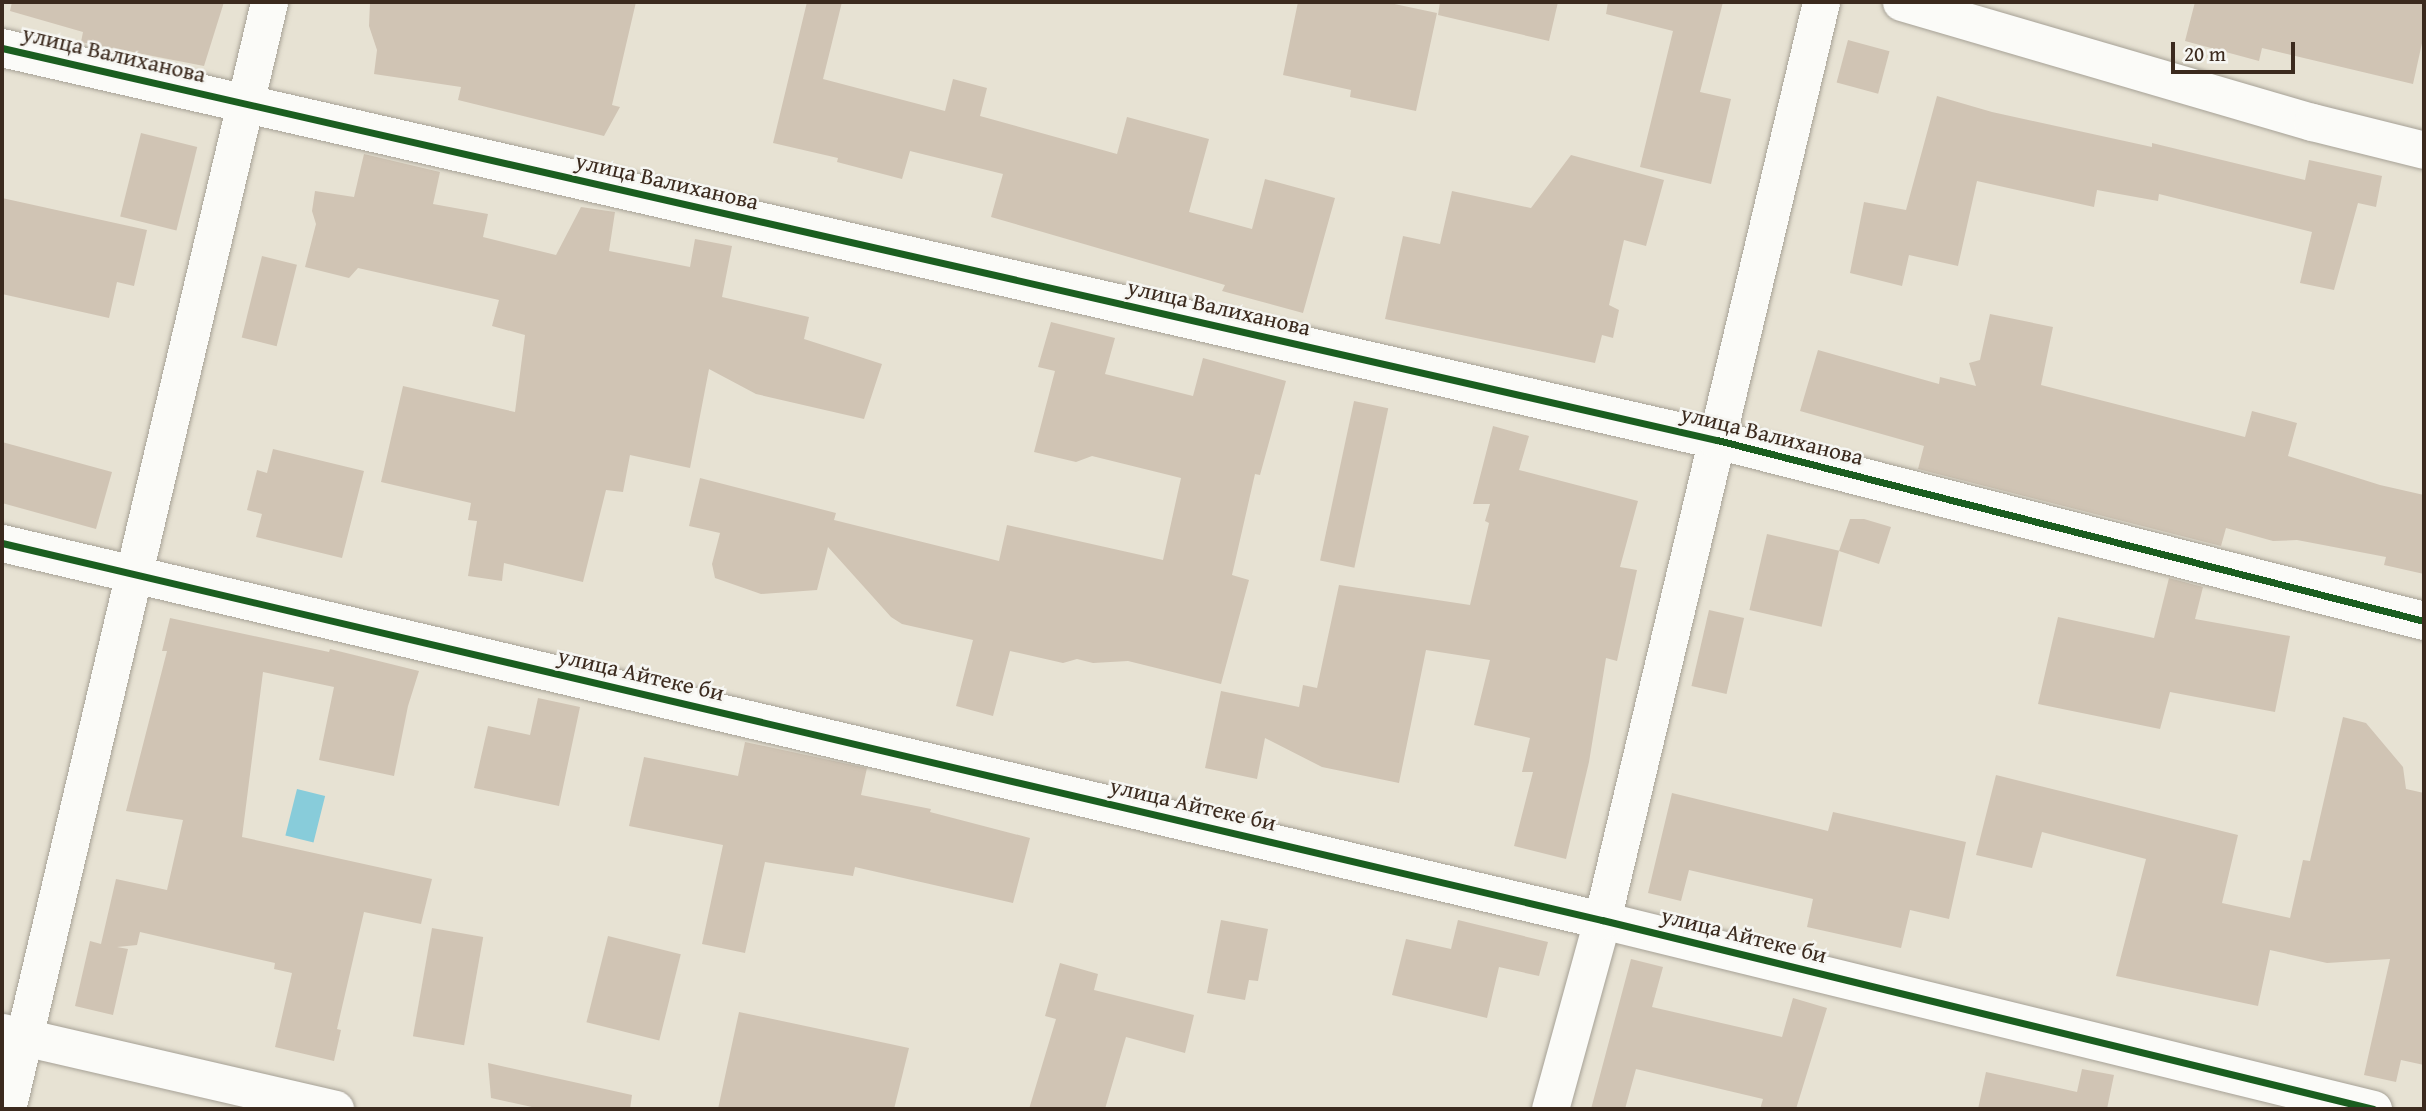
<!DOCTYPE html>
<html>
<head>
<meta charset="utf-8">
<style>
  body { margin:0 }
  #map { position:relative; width:2426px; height:1111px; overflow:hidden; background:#e7e2d3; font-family:"Gentium Book Plus",serif }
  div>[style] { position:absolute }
  .water>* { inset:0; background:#88ccda; transform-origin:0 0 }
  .building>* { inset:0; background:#d0c4b4; transform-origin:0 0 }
  .roads { filter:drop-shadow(0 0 2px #a6a196) drop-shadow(0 0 2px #a6a196) }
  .minor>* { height:37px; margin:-18.5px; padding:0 18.5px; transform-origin:18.5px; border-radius:18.5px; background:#fbfbf8 }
  .tertiary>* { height:38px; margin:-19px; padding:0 19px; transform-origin:19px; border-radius:19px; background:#fbfbf8 }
  .cycleway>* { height:7px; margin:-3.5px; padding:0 3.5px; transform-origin:3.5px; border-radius:3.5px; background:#1b5e20 }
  span { translate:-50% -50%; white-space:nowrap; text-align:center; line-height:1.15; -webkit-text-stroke:5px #f6f6f2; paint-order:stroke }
  .street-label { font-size:23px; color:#3b2a1e }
  .frame { position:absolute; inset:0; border:4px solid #3b2a1e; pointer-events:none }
  .scale { position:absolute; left:2171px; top:42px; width:124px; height:32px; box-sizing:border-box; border:4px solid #3b2a1e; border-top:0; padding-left:9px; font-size:21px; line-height:24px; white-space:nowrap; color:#3b2a1e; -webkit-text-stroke:5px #f6f6f2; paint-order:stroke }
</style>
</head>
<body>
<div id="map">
  <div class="water">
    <div style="left:297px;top:789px;width:29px;height:48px;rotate:14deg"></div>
  </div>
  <div class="building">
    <div style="clip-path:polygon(12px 2px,224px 2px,204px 66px,81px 42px,83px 32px,10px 11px)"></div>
    <div style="clip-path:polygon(370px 2px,636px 2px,612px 105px,620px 107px,604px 136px,458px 100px,461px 87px,374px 74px,377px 50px,369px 26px)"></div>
    <div style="clip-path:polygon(807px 2px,842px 2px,823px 79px,945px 111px,953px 79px,987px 88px,980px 116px,1117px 154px,1127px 117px,1209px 139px,1189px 212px,1252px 229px,1265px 179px,1335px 198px,1303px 313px,1222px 291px,1225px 285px,991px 217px,1003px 174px,910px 151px,902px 179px,837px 162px,838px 158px,773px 143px)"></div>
    <div style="clip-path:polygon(1298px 2px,1385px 2px,1437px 13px,1416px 111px,1350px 97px,1351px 90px,1283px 75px)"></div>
    <div style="clip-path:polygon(1440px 2px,1558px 2px,1549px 41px,1438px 15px)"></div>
    <div style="clip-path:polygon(1608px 2px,1723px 2px,1700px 92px,1731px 99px,1711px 184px,1640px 167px,1673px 31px,1606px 14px)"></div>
    <div style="clip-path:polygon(2195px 2px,2424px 2px,2424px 34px,2413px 84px,2262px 48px,2259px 61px,2185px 41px)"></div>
    <div style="left:1848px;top:40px;width:43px;height:44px;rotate:15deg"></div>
    <div style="clip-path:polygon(1937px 96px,1992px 112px,2152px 147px,2152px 143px,2305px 180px,2309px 160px,2382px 176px,2376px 207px,2358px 203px,2334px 290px,2300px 283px,2312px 232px,2159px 194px,2158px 201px,2097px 190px,2094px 207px,1977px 181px,1958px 266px,1909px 255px,1902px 286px,1850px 273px,1864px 202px,1906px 210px)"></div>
    <div style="left:141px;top:133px;width:58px;height:86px;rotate:14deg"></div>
    <div style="clip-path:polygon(364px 154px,440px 172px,433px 204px,488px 214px,483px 237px,556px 255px,581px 207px,615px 212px,609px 251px,690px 267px,695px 239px,732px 246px,722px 297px,809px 317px,804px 339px,882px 364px,864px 419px,756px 394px,709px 369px,690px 468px,630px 455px,623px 492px,606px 490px,583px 582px,504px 563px,502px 581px,468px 576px,477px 521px,468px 520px,471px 503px,381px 482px,403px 386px,515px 412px,525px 335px,492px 326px,499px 300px,358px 268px,349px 278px,305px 267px,316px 224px,312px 211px,315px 191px,354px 197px)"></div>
    <div style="clip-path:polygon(1571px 155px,1664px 180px,1646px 246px,1624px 240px,1609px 305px,1619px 310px,1613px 338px,1602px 335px,1595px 363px,1385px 319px,1403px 236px,1440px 244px,1452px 191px,1531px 208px)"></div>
    <div style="clip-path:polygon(2px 198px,147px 230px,134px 286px,117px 282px,109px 318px,2px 294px)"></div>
    <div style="left:262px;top:256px;width:36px;height:84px;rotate:14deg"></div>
    <div style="clip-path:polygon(1990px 314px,2053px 327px,2041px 385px,2245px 437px,2252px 411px,2297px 423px,2288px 456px,2380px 485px,2424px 495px,2424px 574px,2384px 565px,2386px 557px,2297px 540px,2273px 541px,2226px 528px,2221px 546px,1918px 469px,1924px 446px,1800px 411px,1818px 350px,1939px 384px,1940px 377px,1976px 386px,1969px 363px,1980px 360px)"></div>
    <div style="clip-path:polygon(1051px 322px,1115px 338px,1105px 374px,1193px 396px,1203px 358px,1286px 381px,1260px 475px,1255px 474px,1232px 575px,1249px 580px,1221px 684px,1128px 661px,1093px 663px,1077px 659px,1063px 663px,1010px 651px,993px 716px,956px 706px,973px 640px,902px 624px,891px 617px,828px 547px,817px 590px,761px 594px,715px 578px,712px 564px,720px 533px,689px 526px,700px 478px,836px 513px,834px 520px,999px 561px,1007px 525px,1163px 560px,1181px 478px,1092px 456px,1076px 462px,1034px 452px,1055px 371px,1038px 367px)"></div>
    <div style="left:1354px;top:401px;width:35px;height:163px;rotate:12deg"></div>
    <div style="clip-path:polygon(1493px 426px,1529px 436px,1519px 470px,1638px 501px,1620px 567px,1637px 570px,1617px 661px,1606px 658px,1589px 762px,1566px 859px,1514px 846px,1533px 772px,1522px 772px,1530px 738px,1474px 725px,1490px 660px,1426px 650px,1399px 783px,1322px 767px,1265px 738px,1257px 779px,1205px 768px,1221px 691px,1299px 707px,1303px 685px,1317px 688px,1339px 585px,1470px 605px,1489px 523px,1485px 521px,1490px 504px,1473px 504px)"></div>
    <div style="clip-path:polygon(2px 442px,112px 472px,96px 529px,2px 503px)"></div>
    <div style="clip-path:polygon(273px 449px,364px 471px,342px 558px,256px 537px,262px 514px,247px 510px,257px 470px,267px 473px)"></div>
    <div style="clip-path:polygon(1850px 519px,1864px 519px,1891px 527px,1879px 564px,1839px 551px)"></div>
    <div style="left:1767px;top:534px;width:74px;height:78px;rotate:13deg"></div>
    <div style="clip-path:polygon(2169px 578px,2203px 587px,2195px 619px,2290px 636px,2275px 712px,2170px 692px,2160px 729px,2038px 704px,2058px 617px,2154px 638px)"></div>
    <div style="left:1709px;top:610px;width:36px;height:78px;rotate:13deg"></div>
    <div style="clip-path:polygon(170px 618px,329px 652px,330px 649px,419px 671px,408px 706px,394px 776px,319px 760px,334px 687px,263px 672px,242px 837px,432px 879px,421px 924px,364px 912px,337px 1029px,341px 1030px,334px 1061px,275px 1047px,292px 973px,274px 969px,275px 963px,140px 932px,137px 945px,117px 947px,128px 949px,113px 1015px,75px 1006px,90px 941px,101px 944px,116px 879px,167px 890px,183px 820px,126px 811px,167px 651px,162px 651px)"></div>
    <div style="clip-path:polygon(538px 698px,580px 707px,559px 806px,474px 788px,488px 726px,530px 735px)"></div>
    <div style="clip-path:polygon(2343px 717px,2366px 723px,2403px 767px,2406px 789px,2424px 793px,2424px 1065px,2401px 1060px,2396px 1082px,2364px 1075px,2390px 959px,2327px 963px,2270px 950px,2258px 1006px,2116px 976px,2146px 859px,2042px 832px,2032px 868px,1976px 855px,1996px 775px,2238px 835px,2222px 903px,2290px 918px,2303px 860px,2310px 861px)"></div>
    <div style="clip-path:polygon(745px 742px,867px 768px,861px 795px,931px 809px,930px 812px,1030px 838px,1013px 903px,855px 867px,853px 876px,765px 862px,745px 953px,702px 944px,723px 845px,629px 826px,644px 757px,738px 776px)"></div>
    <div style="clip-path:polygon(1672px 793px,1828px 831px,1833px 812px,1966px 842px,1949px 919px,1910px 910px,1901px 948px,1807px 927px,1813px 899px,1689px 870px,1681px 901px,1648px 893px)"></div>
    <div style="clip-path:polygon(1221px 920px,1268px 929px,1258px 981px,1249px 980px,1245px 1000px,1207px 993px)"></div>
    <div style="clip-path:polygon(1458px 920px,1548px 942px,1539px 976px,1499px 967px,1487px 1018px,1392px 995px,1406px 939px,1451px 949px)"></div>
    <div style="left:432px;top:928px;width:52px;height:110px;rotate:10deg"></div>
    <div style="left:608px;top:936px;width:75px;height:89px;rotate:14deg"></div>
    <div style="clip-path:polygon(1631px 959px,1663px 967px,1652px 1007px,1782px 1037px,1793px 998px,1827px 1008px,1796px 1109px,1760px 1109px,1763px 1099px,1636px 1069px,1625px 1109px,1591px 1109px)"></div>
    <div style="clip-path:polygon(1060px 963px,1098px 974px,1094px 990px,1194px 1015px,1185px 1053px,1126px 1037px,1105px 1109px,1029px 1109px,1056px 1019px,1045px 1016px)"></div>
    <div style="clip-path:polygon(739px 1012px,909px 1048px,894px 1109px,718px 1109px)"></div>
    <div style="clip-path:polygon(488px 1063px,632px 1095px,630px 1109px,541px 1109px,491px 1098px)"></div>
    <div style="clip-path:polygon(2082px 1069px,2114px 1075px,2107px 1109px,1978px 1109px,1986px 1072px,2077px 1092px)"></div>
  </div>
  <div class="roads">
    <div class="minor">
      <div style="left:1901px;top:2px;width:428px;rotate:16.3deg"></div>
      <div style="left:2312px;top:122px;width:115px;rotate:14deg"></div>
      <div style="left:2px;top:543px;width:1644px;rotate:13.26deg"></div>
      <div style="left:1602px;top:920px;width:794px;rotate:13.77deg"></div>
      <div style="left:2px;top:1032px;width:342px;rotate:13deg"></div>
      <div style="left:7px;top:1109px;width:1138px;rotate:-76.68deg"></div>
      <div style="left:1550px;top:1109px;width:196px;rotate:-74.6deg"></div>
      <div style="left:1602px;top:920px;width:944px;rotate:-76.58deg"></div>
    </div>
    <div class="tertiary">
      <div style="left:2px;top:48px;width:1759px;rotate:12.88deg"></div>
      <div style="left:1717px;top:440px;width:730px;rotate:14.36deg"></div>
    </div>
  </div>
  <div class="cycleway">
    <div style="left:2px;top:48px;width:1759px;rotate:12.88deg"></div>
    <div style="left:1717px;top:440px;width:730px;rotate:14.36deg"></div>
    <div style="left:2px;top:543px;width:1644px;rotate:13.26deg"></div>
    <div style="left:1602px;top:920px;width:794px;rotate:13.77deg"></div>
  </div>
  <div class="street-label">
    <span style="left:114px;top:54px;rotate:13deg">улица Валиханова</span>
    <span style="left:667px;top:181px;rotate:13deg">улица Валиханова</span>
    <span style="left:1219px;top:307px;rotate:13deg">улица Валиханова</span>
    <span style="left:1772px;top:435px;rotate:14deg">улица Валиханова</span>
    <span style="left:641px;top:674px;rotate:13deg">улица Айтеке би</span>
    <span style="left:1193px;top:804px;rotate:13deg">улица Айтеке би</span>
    <span style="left:1744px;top:935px;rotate:14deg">улица Айтеке би</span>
  </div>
  <div class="frame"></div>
  <div class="scale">20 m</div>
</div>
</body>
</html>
